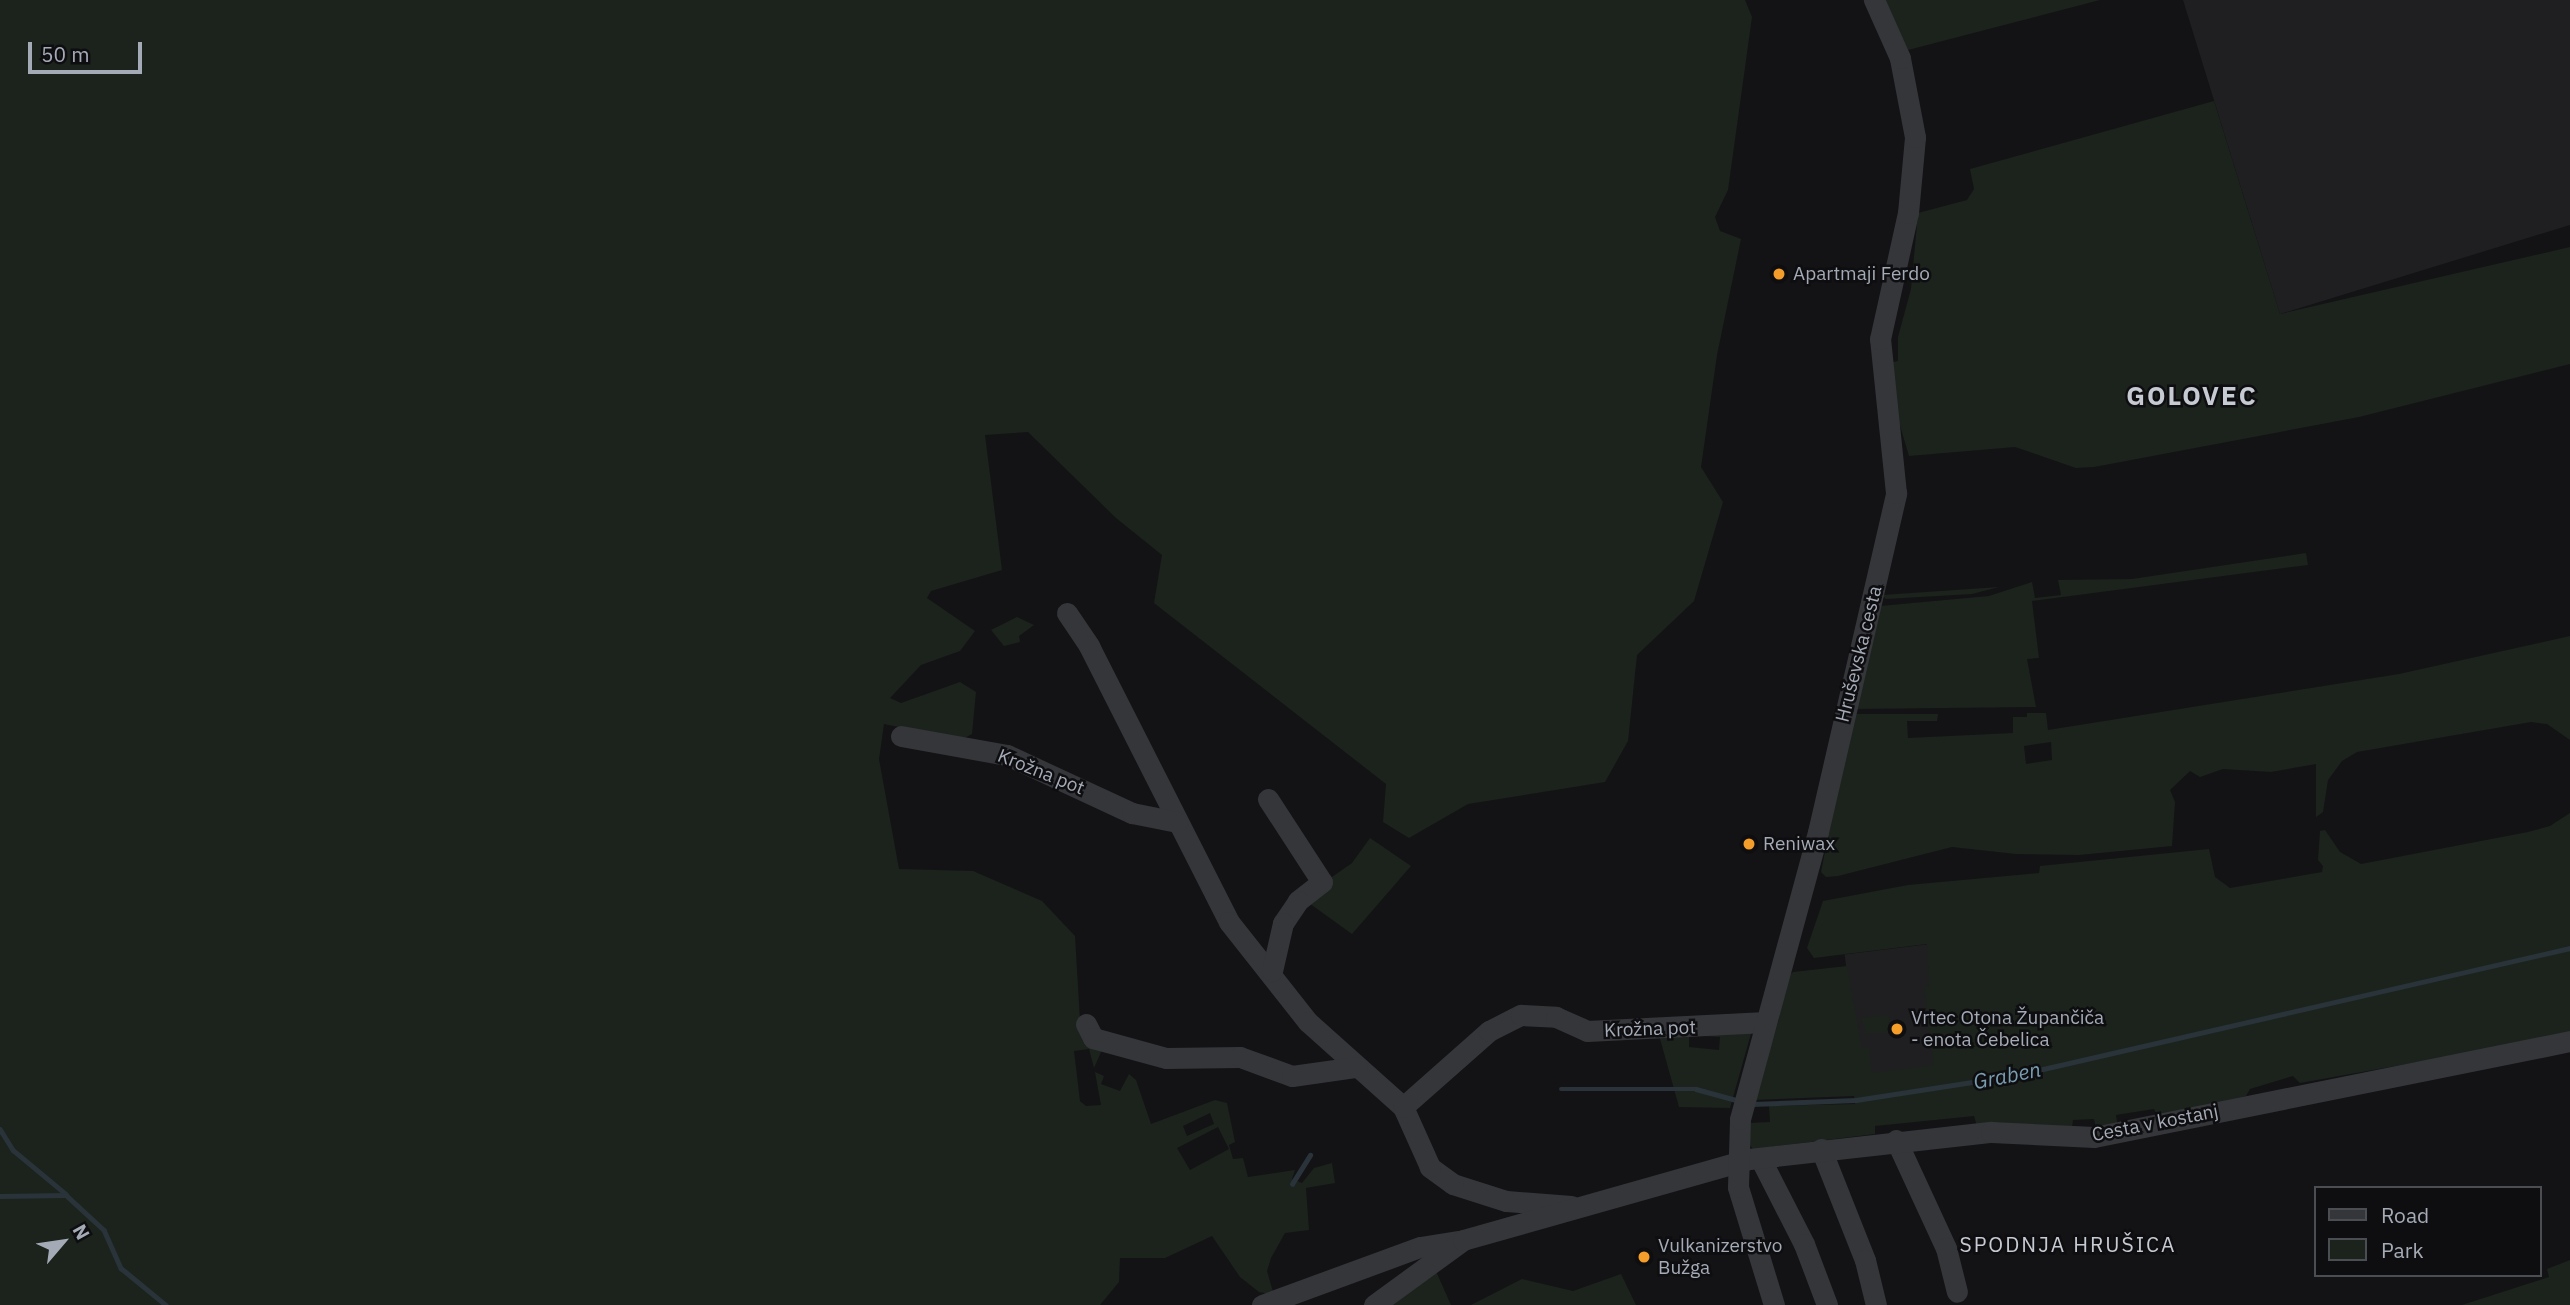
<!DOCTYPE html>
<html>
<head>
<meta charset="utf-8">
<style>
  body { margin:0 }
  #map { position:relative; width:2570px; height:1305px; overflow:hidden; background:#131315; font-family:"IBM Plex Sans",sans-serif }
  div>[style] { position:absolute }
  .built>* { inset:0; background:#1f1f22; transform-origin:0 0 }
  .green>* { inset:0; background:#1b231c }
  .stream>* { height:4.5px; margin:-2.25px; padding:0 2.25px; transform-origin:2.25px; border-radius:2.25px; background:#293339 }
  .minor>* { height:21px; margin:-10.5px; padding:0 10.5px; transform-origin:10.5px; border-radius:10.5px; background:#34363a }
  .dots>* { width:19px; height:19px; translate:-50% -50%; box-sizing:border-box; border:4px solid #0e0e10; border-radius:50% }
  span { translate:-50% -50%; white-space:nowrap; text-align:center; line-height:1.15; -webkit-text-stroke:5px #0e0e10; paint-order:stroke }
  .poi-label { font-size:19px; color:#a4abb6 }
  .left { translate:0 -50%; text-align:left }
  .street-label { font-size:19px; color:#a4abb6 }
  .water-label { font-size:21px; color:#7a9db2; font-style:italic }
  .neighbourhood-label { font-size:21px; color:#c6cad2; letter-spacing:2px }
  .district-label { font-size:26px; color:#c6cad2; font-weight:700; letter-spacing:2px }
  .legend { position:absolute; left:2314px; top:1186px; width:228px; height:91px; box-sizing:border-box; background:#0e0e10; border:2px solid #4a4d52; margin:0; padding:9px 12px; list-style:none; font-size:21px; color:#a4abb6 }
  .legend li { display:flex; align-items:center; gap:14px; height:35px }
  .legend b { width:35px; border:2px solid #4a4d52 }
  .north { position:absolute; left:28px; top:1207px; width:70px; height:70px; -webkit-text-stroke:5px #0e0e10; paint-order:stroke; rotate:61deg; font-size:19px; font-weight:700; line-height:28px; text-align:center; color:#a4abb6 }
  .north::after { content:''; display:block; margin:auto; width:24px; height:32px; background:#a4abb6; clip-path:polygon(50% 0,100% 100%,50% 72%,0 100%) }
  .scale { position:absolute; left:28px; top:42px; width:114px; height:32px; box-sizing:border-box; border:4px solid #a4abb6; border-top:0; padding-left:9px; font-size:21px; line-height:24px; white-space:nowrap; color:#a4abb6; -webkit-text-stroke:5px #0e0e10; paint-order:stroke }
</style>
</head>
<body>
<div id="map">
  <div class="built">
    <div style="clip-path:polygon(2183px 0,2570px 0,2570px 225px,2280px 314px)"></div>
    <div style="left:1930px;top:944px;width:139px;height:86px;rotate:83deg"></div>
  </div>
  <div class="green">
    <div style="clip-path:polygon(evenodd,0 0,1745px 0,1752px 17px,1728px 190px,1715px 217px,1720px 231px,1741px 239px,1717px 355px,1701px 467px,1723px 502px,1694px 601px,1637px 655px,1628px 741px,1605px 782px,1468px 804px,1409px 838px,1383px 822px,1386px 784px,1154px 603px,1162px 555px,1116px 518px,1028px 432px,985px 435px,1002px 570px,931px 591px,927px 598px,975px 631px,960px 651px,921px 665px,890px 698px,901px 703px,960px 682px,976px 692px,972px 734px,961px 740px,884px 724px,879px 759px,899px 869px,973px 871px,1042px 901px,1075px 936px,1080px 1020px,1105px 1043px,1094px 1068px,1089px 1049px,1074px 1051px,1080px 1101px,1086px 1106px,1101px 1105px,1095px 1072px,1104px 1076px,1101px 1084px,1120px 1091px,1129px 1074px,1136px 1080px,1151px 1124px,1215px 1100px,1227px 1103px,1235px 1142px,1229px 1145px,1233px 1159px,1243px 1158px,1248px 1177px,1295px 1170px,1292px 1179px,1302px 1183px,1314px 1168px,1332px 1163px,1335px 1183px,1306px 1188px,1309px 1230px,1285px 1233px,1271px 1258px,1267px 1271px,1274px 1295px,1259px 1292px,1240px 1277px,1212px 1236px,1165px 1258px,1120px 1258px,1119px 1282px,1100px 1305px,0 1305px,0 0,1210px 1113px,1214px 1124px,1187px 1136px,1183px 1126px,1210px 1113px,0 0,1218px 1127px,1229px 1149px,1190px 1170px,1177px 1148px,1218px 1127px)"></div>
    <div style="clip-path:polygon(1884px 0,2100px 0,1908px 50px)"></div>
    <div style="clip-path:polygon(2214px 101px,2280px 314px,2570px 247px,2570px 364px,2359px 417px,2094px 467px,2076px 468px,2015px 447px,1909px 456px,1891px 395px,1889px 363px,1898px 361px,1898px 337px,1911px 289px,1918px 213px,1967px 200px,1974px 189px,1970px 169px)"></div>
    <div style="clip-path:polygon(2306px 553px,2308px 565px,2032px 601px,2039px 658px,2027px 659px,2036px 707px,1854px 709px,1880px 606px,1989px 596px,2032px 582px,2035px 598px,2061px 595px,2058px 580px,2132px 579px)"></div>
    <div style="clip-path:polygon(1999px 587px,1972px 594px,1886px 599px,1882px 595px)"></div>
    <div style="clip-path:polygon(1017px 617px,1034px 625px,1019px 636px,1020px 642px,1004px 646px,991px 630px)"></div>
    <div style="clip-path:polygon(evenodd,2570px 636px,2570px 740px,2547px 724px,2531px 722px,2357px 752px,2342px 761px,2328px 780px,2323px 812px,2316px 817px,2316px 764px,2271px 772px,2223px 769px,2200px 777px,2190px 771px,2170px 790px,2175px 802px,2172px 846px,2079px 855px,2016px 854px,1952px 847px,1838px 876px,1826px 877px,1821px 872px,1852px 714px,1938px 714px,1937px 721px,1907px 721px,1908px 738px,2013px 733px,2013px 717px,2027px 717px,2027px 713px,2046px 713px,2048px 730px,2399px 674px,2570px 636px,2051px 742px,2052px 760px,2026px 764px,2024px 746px,2051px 742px)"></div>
    <div style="clip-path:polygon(2570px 813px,2570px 1035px,2300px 1083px,2293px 1076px,2250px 1089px,2246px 1096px,2159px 1119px,2154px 1109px,2116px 1115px,2118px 1128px,2096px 1128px,2094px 1119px,2073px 1120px,2072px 1127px,1977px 1126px,1974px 1116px,1875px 1126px,1875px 1134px,1753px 1149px,1748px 1143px,1747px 1123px,1770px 1122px,1769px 1106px,1855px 1104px,1854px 1096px,1754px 1100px,1779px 1019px,1785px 979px,1793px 972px,1847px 966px,1862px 1048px,1869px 1048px,1872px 1073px,1934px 1065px,1924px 987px,1929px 986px,1927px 944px,1814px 958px,1807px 948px,1823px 901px,1908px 885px,2039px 873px,2040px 866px,2209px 849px,2215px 877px,2230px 888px,2322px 872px,2323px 866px,2318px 860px,2320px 831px,2325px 830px,2340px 852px,2361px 864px,2528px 832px,2550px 826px)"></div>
    <div style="clip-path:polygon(1370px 838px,1411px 866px,1352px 934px,1302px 898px,1352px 863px)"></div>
    <div style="clip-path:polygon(1889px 1015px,1891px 1033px,1866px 1033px,1861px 1018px)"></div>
    <div style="clip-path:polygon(evenodd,1657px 1028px,1752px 1030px,1730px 1108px,1679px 1107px,1657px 1028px,1689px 1035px,1720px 1037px,1719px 1050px,1689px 1047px,1689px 1035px)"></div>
    <div style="clip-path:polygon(2570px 1260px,2570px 1305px,2462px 1305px,2549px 1277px,2547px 1269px)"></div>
    <div style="clip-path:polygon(1435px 1269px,1451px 1305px,1379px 1305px)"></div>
    <div style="clip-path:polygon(1621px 1274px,1636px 1305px,1471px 1305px,1522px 1279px,1573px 1291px)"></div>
  </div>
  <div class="stream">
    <div style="left:1561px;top:1089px;width:135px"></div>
    <div style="left:1696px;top:1089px;width:46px;rotate:15.3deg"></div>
    <div style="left:1752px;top:1104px;width:104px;rotate:-2.2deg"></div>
    <div style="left:1856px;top:1100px;width:163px;rotate:-8.8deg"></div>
    <div style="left:2017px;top:1075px;width:567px;rotate:-12.93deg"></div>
    <div style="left:0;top:1129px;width:25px;rotate:58deg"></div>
    <div style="left:13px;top:1150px;width:69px;rotate:39.7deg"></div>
    <div style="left:1292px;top:1184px;width:34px;rotate:-58deg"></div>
    <div style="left:0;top:1196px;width:66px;rotate:-0.9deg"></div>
    <div style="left:66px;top:1195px;width:52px;rotate:42.6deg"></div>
    <div style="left:104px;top:1230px;width:42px;rotate:65.9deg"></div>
    <div style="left:121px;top:1268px;width:58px;rotate:39.4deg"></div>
  </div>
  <div class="minor">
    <div style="left:1067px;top:613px;width:40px;rotate:56deg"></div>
    <div style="left:1089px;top:646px;width:309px;rotate:63.1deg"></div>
    <div style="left:1229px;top:922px;width:127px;rotate:51.7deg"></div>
    <div style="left:1308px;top:1022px;width:127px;rotate:41.8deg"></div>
    <div style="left:901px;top:736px;width:108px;rotate:10.2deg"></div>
    <div style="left:1007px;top:755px;width:138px;rotate:24.9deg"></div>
    <div style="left:1132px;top:813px;width:46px;rotate:11.3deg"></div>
    <div style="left:1268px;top:799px;width:99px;rotate:57deg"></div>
    <div style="left:1322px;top:882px;width:31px;rotate:142deg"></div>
    <div style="left:1298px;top:901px;width:27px;rotate:124deg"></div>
    <div style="left:1283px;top:923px;width:49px;rotate:102.9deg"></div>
    <div style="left:1086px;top:1024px;width:16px;rotate:63deg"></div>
    <div style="left:1093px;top:1038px;width:76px;rotate:15.3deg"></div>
    <div style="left:1166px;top:1058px;width:74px;rotate:-0.8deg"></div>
    <div style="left:1240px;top:1057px;width:55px;rotate:20.1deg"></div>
    <div style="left:1292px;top:1076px;width:65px;rotate:-8deg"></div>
    <div style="left:1896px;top:1140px;width:119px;rotate:65.2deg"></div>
    <div style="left:1946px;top:1248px;width:45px;rotate:76deg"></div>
    <div style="left:1821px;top:1149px;width:119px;rotate:68.4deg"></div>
    <div style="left:1865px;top:1260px;width:46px;rotate:76.3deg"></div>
    <div style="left:1760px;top:1158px;width:97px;rotate:62.9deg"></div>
    <div style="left:1804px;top:1244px;width:65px;rotate:69.3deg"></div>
    <div style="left:1571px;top:1206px;width:65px;rotate:-175.6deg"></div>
    <div style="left:1506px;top:1201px;width:56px;rotate:-162.2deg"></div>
    <div style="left:1453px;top:1184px;width:29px;rotate:-144deg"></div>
    <div style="left:1430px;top:1167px;width:66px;rotate:-114.2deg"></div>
    <div style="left:1403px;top:1107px;width:115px;rotate:-41.5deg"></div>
    <div style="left:1489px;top:1031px;width:36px;rotate:-27deg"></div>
    <div style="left:1521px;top:1015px;width:35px;rotate:3deg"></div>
    <div style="left:1556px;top:1017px;width:34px;rotate:24deg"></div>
    <div style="left:1587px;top:1031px;width:179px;rotate:-2.9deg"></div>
    <div style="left:1262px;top:1305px;width:168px;rotate:-20.2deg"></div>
    <div style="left:1420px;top:1247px;width:38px;rotate:-9deg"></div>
    <div style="left:1374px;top:1305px;width:110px;rotate:-36.1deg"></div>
    <div style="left:1463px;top:1240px;width:297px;rotate:-15.8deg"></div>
    <div style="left:1749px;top:1159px;width:244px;rotate:-6.4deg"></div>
    <div style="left:1991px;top:1132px;width:103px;rotate:2.8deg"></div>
    <div style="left:2094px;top:1137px;width:486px;rotate:-11.4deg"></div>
    <div style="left:1774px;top:1305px;width:123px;rotate:-107deg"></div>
    <div style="left:1738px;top:1187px;width:68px;rotate:-88.3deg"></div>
    <div style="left:1740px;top:1119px;width:297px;rotate:-74.8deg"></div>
    <div style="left:1818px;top:832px;width:348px;rotate:-77deg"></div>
    <div style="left:1896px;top:493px;width:155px;rotate:-95.9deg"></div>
    <div style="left:1880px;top:339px;width:129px;rotate:-77.5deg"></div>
    <div style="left:1908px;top:213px;width:76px;rotate:-84.7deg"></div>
    <div style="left:1915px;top:137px;width:80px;rotate:-100.8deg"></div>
    <div style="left:1900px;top:58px;width:64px;rotate:-114.1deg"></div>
  </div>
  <div class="dots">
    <div style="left:1779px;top:274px;background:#f59d2b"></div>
    <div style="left:1749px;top:844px;background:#f59d2b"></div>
    <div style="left:1897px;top:1029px;background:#f59d2b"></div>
    <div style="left:1644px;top:1257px;background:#f59d2b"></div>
  </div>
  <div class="poi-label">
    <span class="left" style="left:1793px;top:274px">Apartmaji Ferdo</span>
    <span class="left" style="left:1763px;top:844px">Reniwax</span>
    <span class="left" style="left:1911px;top:1029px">Vrtec Otona Župančiča<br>- enota Čebelica</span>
    <span class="left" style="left:1658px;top:1257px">Vulkanizerstvo<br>Bužga</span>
  </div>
  <div class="street-label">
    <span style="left:1859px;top:654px;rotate:-76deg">Hruševska cesta</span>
    <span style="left:1041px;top:772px;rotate:22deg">Krožna pot</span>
    <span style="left:1650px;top:1029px;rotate:-2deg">Krožna pot</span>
    <span style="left:2155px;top:1123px;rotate:-11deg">Cesta v kostanj</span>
  </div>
  <div class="water-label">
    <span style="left:2007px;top:1075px;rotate:-11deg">Graben</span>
  </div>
  <div class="neighbourhood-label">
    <span style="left:2068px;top:1244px">SPODNJA HRUŠICA</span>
  </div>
  <div class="district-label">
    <span style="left:2192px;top:396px">GOLOVEC</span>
  </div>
  <ul class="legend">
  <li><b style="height:9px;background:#34363a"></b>Road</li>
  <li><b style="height:19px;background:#1b231c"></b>Park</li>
  </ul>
  <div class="north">N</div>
  <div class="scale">50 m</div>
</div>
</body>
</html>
